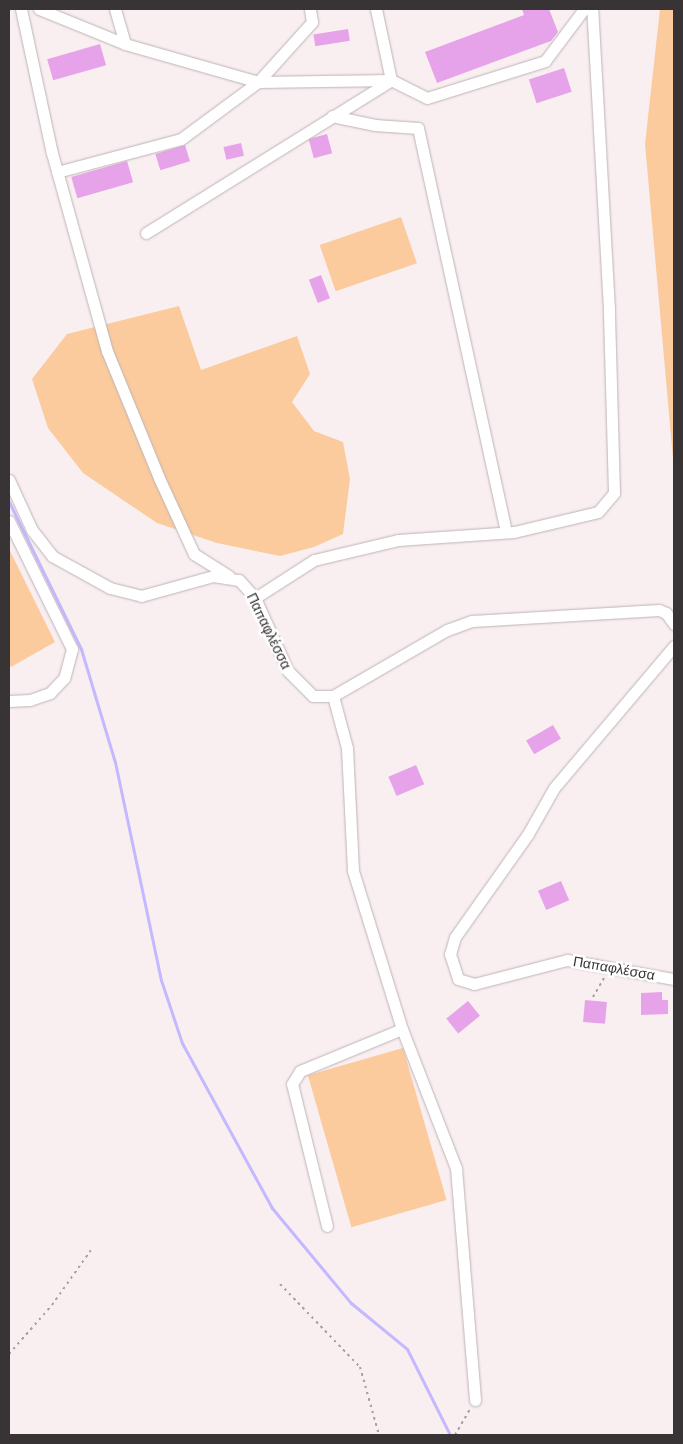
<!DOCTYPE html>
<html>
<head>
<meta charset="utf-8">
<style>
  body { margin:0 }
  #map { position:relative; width:683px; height:1444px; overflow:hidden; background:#f9eff1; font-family:"DM Sans",sans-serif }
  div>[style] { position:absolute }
  .green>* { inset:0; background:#fbcb9d; transform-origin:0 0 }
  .stream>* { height:3px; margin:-1.5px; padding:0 1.5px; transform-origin:1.5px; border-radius:1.5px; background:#c4b8fe }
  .building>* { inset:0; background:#e7a3e9; transform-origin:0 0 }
  .path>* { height:2px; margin-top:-1px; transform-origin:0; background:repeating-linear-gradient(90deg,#a69fa0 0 2.5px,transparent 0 6.5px) }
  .roads { filter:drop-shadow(0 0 1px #bdb3b6) drop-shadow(0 0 1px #bdb3b6) }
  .minor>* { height:11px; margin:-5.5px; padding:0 5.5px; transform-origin:5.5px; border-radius:5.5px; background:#fff }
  span { translate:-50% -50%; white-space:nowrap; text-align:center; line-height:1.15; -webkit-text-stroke:5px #fff; paint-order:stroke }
  .street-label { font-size:14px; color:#383435 }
  .frame { position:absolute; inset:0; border:10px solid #383435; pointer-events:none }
</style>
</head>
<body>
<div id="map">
  <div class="green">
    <div style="clip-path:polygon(660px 9px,674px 9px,674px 470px,645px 144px)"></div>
    <div style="left:401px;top:217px;width:49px;height:86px;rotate:71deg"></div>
    <div style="clip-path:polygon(179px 306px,201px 370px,297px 336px,310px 374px,292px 402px,314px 431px,343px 442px,350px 479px,343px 534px,314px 547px,280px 556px,217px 543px,157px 523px,83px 473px,48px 428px,32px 379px,67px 334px)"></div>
    <div style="clip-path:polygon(9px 549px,55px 642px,11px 667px,9px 663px)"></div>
    <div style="left:403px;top:1048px;width:158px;height:99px;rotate:74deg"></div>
  </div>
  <div class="stream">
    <div style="left:9px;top:502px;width:164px;rotate:63.9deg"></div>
    <div style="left:81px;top:649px;width:118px;rotate:73.3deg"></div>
    <div style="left:115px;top:762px;width:223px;rotate:78.1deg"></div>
    <div style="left:161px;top:980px;width:66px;rotate:71.6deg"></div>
    <div style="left:182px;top:1043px;width:188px;rotate:61.4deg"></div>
    <div style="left:272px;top:1208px;width:124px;rotate:50.3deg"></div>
    <div style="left:351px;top:1303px;width:72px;rotate:39.4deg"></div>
    <div style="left:407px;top:1349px;width:96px;rotate:63.4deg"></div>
  </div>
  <div class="building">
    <div style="clip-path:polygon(522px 9px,549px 9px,558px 32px,551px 41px,437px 83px,425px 52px,524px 15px)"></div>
    <div style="left:348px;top:29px;width:12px;height:35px;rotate:81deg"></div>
    <div style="left:100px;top:44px;width:22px;height:55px;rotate:74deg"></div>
    <div style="left:564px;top:68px;width:25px;height:37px;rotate:72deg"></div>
    <div style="left:327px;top:134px;width:20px;height:19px;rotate:75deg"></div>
    <div style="left:241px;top:143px;width:13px;height:18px;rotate:77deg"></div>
    <div style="left:185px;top:145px;width:17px;height:31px;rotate:73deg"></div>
    <div style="left:127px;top:161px;width:22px;height:58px;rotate:74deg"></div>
    <div style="left:321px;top:275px;width:25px;height:13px;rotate:69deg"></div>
    <div style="left:553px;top:725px;width:16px;height:31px;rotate:60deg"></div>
    <div style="left:416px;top:765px;width:21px;height:30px;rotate:67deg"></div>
    <div style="left:561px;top:881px;width:21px;height:25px;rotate:67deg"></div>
    <div style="clip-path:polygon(662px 992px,662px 1000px,668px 1000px,668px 1014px,641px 1015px,641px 993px)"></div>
    <div style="left:585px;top:1000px;width:22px;height:22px;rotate:5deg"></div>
    <div style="left:468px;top:1001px;width:19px;height:28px;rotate:51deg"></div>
  </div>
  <div class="path">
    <div style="left:593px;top:997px;width:22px;rotate:-60deg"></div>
    <div style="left:280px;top:1284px;width:115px;rotate:46.1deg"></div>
    <div style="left:360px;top:1367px;width:71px;rotate:74.4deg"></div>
    <div style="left:9px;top:1354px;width:65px;rotate:-48.7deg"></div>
    <div style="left:52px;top:1305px;width:67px;rotate:-54.7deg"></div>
    <div style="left:455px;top:1435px;width:30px;rotate:-60deg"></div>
  </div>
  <div class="roads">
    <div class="minor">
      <div style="left:21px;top:9px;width:147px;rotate:77.9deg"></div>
      <div style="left:52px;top:153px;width:205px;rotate:74.5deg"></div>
      <div style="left:107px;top:351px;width:137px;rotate:67.7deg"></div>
      <div style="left:159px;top:478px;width:84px;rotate:65.3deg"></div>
      <div style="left:194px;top:554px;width:41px;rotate:32.2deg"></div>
      <div style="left:39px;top:9px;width:93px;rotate:22.1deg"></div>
      <div style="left:115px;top:9px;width:36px;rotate:74deg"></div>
      <div style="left:125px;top:44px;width:138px;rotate:15.9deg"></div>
      <div style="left:258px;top:82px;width:133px;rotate:-0.9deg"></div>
      <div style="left:376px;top:9px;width:73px;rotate:78.1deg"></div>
      <div style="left:391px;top:80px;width:40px;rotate:26.6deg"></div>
      <div style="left:427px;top:98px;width:124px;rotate:-17.4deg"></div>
      <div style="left:545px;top:61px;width:65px;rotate:-53.1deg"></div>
      <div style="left:332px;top:116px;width:44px;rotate:11.8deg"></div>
      <div style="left:375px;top:125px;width:43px;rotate:4deg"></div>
      <div style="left:418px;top:128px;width:413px;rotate:77.7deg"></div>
      <div style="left:57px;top:172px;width:128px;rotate:-14.9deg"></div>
      <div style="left:181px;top:139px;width:96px;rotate:-36.5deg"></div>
      <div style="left:258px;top:82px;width:81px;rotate:-48deg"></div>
      <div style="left:312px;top:22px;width:13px;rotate:-99deg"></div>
      <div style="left:146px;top:233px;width:287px;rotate:-31.9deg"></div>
      <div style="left:9px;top:480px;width:55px;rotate:65.3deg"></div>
      <div style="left:32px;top:530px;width:33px;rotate:52deg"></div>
      <div style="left:52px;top:556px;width:66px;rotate:28.9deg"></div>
      <div style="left:110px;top:588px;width:32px;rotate:14deg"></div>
      <div style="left:141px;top:596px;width:75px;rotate:-15.5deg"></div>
      <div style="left:213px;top:576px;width:26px;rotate:9deg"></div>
      <div style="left:239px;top:580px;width:24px;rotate:48deg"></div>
      <div style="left:255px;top:598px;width:80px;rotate:65.7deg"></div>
      <div style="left:288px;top:671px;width:35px;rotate:45deg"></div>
      <div style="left:313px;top:696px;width:20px"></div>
      <div style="left:333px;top:696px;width:132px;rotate:-30.1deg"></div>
      <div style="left:447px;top:630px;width:27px;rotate:-20deg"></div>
      <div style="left:472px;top:621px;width:187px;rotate:-3.4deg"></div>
      <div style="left:659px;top:610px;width:8px;rotate:23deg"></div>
      <div style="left:666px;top:613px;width:14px;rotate:54deg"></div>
      <div style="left:9px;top:521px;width:143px;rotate:63.8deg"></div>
      <div style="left:72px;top:649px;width:30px;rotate:105deg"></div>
      <div style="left:64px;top:678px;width:21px;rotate:133deg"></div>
      <div style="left:50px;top:693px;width:21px;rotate:161deg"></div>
      <div style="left:30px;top:700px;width:21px;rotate:177deg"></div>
      <div style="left:255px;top:598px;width:70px;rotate:-32.8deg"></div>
      <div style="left:314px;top:560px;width:86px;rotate:-13.4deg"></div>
      <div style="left:398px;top:540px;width:116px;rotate:-3.9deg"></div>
      <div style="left:514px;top:532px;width:86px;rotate:-13.4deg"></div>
      <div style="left:598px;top:512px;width:25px;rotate:-50deg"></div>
      <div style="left:614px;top:493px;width:184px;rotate:-91.6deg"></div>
      <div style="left:609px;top:309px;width:300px;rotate:-93.2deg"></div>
      <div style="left:674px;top:646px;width:186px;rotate:130.2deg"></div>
      <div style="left:554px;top:788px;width:53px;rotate:119.5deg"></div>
      <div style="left:528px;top:834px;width:126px;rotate:125.3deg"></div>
      <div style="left:455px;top:937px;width:18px;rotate:106deg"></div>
      <div style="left:450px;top:954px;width:26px;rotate:72deg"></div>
      <div style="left:458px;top:979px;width:17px;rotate:17deg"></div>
      <div style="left:474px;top:984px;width:96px;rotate:-14.5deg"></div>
      <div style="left:567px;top:960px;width:109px;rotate:10.1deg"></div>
      <div style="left:333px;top:696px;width:54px;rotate:74.9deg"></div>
      <div style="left:347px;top:748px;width:123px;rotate:87.2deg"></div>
      <div style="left:353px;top:871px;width:165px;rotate:72.8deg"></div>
      <div style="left:402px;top:1029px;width:149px;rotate:68.8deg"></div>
      <div style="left:456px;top:1168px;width:233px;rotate:85.3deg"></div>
      <div style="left:327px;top:1226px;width:146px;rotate:-103.8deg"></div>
      <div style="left:292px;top:1084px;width:15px;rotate:-58deg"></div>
      <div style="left:300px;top:1071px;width:110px;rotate:-22.4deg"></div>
    </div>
  </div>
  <div class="street-label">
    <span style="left:269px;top:631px;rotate:64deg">Παπαφλέσσα</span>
    <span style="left:614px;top:968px;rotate:10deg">Παπαφλέσσα</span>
  </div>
  <div class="frame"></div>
</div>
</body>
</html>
